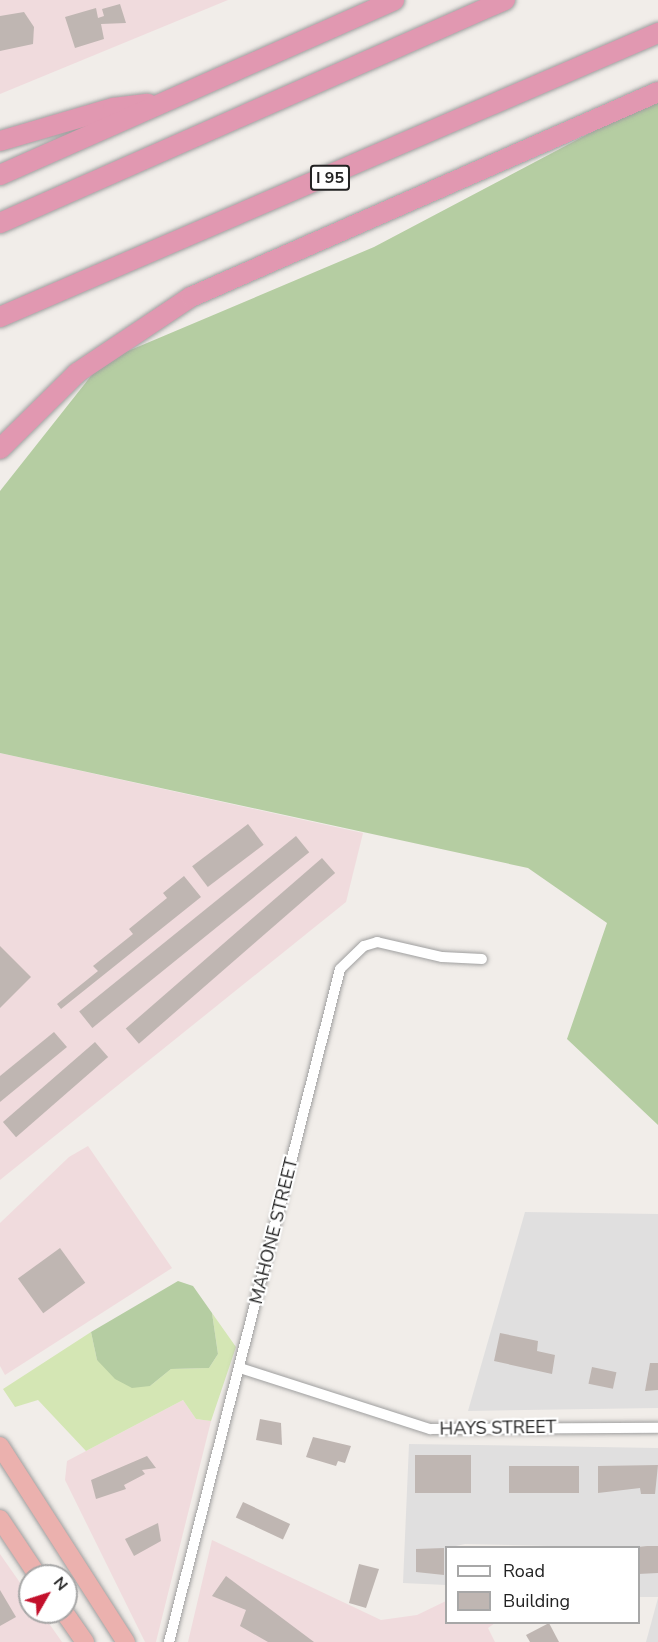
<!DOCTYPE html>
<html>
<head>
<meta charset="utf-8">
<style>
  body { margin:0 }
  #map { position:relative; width:658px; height:1642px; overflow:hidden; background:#f1ede9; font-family:"Nunito Sans",sans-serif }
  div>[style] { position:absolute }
  .residential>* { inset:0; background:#e0dfdf }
  .commercial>* { inset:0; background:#f0dbdd }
  .grass>* { inset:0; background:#d4e6b4 }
  .forest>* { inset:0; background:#b5cda2 }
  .building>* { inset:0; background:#bfb6b2; transform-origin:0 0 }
  .roads { filter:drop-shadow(0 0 2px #9f9f9f) drop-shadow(0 0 2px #9f9f9f) }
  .minor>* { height:10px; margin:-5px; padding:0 5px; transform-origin:5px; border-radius:5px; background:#fff }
  .trunk>* { height:18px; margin:-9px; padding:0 9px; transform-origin:9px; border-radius:9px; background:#ebb1ae }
  .motorway>* { height:20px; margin:-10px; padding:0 10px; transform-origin:10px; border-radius:10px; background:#e198b1 }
  span { translate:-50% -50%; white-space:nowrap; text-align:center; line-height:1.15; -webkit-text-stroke:4.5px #fff; paint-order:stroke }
  .shield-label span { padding:2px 4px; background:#fff; border:2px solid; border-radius:4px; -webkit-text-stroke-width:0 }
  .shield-label { font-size:16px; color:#222; font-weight:700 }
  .street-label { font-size:18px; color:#222 }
  .legend { position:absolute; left:445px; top:1546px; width:195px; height:78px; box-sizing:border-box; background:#fff; border:2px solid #a7a7a7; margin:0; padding:8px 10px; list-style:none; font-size:18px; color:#222 }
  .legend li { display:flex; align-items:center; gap:12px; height:30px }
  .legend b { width:30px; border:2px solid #a7a7a7 }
  .north { position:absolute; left:18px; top:1564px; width:60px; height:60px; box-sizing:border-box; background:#fff; border:2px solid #a7a7a7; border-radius:50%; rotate:51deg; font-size:16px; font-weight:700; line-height:24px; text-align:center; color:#222 }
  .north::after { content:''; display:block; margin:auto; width:21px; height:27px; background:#c3102b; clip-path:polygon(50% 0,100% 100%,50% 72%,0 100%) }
</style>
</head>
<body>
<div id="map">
  <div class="residential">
    <div style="clip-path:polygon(525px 1212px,658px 1214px,658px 1408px,468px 1411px)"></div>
    <div style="clip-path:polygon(409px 1444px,658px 1448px,658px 1597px,639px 1597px,638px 1548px,465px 1544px,446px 1548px,446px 1585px,403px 1583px)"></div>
    <div style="clip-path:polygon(658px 1598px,658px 1642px,646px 1642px)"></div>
  </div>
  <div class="commercial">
    <div style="clip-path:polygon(0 0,228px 0,0 94px)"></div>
    <div style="clip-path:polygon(0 753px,363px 833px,346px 902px,0 1180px)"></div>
    <div style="clip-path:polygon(88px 1146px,172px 1268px,5px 1375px,0 1366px,0 1223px,69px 1157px)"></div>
    <div style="clip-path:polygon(183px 1400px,196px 1419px,211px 1421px,156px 1642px,145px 1642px,65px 1480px,67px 1461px)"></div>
    <div style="clip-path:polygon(212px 1540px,381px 1620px,417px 1615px,446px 1601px,446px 1622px,495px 1623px,488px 1628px,495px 1642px,188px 1642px)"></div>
    <div style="clip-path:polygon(0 1554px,30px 1597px,30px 1612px,41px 1612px,62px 1642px,0 1642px)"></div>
  </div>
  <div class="grass">
    <div style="clip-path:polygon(212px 1313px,236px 1347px,211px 1421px,196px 1419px,183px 1400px,86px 1451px,38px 1400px,15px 1407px,3px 1389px,91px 1332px,97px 1360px,150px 1386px,171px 1369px,209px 1368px,218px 1354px)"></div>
  </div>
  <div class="forest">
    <div style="clip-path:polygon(658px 97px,658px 1125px,567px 1039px,607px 923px,528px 868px,0 753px,0 491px,102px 362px,374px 247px)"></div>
    <div style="clip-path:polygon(178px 1281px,193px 1286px,212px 1313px,218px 1354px,209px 1368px,171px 1369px,150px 1386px,132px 1388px,115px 1379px,97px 1360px,91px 1332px)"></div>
  </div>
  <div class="building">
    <div style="clip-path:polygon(120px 4px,126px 23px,101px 24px,104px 39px,75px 48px,65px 17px,96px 8px,98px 18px,104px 16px,102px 9px)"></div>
    <div style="clip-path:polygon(24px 12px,34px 27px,33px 44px,0 51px,0 16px)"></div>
    <div style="left:248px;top:824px;width:26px;height:70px;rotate:53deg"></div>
    <div style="left:296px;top:836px;width:21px;height:279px;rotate:51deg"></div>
    <div style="left:322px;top:858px;width:20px;height:260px;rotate:49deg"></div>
    <div style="clip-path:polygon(184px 876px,201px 897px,61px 1009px,57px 1004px,98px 971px,93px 966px,133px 934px,129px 929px,167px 898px,163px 893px)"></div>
    <div style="clip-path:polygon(0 946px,31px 977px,0 1008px)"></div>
    <div style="clip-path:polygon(54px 1032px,67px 1047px,0 1102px,0 1076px)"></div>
    <div style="left:95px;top:1042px;width:20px;height:122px;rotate:49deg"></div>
    <div style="left:60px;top:1248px;width:43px;height:52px;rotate:54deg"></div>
    <div style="clip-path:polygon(500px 1333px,538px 1341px,537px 1351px,555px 1355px,552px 1374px,494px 1361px)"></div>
    <div style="clip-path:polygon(650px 1363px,658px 1363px,658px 1390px,645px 1391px)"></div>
    <div style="left:592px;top:1367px;width:25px;height:17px;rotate:12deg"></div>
    <div style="clip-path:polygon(260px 1419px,281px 1423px,282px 1445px,256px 1440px)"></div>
    <div style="clip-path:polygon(313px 1437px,351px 1446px,345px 1463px,338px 1461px,336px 1466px,306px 1457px)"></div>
    <div style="left:471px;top:1455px;width:38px;height:56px;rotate:90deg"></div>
    <div style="clip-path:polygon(147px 1456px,156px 1468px,142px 1470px,145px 1474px,124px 1485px,126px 1489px,96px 1499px,91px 1480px)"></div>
    <div style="clip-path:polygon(658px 1465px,655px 1494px,641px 1494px,640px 1488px,598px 1493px,598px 1466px)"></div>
    <div style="left:509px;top:1466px;width:70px;height:27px"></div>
    <div style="left:243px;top:1502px;width:52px;height:17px;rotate:25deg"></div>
    <div style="clip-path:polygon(158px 1523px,161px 1541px,134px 1556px,125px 1539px)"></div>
    <div style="clip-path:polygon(647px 1546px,658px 1546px,658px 1573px,638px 1574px,638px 1547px)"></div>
    <div style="clip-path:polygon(444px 1548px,444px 1575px,416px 1572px,416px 1549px)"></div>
    <div style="clip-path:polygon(359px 1564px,379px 1569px,366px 1608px,349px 1603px)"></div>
    <div style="clip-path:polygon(226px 1576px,314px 1642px,268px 1642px,240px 1626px,246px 1610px,212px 1596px)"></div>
    <div style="clip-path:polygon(0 1590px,16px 1617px,0 1626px)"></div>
    <div style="clip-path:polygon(549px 1623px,559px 1642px,530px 1642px,526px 1635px)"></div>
  </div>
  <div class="roads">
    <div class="minor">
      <div style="left:240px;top:1368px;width:200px;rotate:17.8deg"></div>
      <div style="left:430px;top:1429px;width:228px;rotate:-0.3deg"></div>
      <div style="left:169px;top:1642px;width:694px;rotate:-75.74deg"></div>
      <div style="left:340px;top:969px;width:33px;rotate:-44deg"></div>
      <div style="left:364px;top:946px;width:14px;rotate:-17deg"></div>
      <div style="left:377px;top:942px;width:67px;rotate:13deg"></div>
      <div style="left:442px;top:957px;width:40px;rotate:2.9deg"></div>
    </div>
    <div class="trunk">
      <div style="left:0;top:1446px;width:233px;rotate:57.3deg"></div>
      <div style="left:0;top:1519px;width:69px;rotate:56.3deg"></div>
      <div style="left:64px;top:1612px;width:37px;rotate:55deg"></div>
    </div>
    <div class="motorway">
      <div style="left:0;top:141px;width:118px;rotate:-16.3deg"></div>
      <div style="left:113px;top:108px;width:35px;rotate:-7deg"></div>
      <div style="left:0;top:175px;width:431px;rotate:-23.9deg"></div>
      <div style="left:0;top:223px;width:552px;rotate:-23.83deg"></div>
      <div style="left:0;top:317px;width:717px;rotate:-23.35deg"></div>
      <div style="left:0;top:449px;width:108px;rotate:-44.6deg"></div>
      <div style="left:77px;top:373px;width:137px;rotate:-33.7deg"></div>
      <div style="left:191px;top:297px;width:510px;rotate:-23.7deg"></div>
    </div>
  </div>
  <div class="shield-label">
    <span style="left:330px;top:178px">I 95</span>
  </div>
  <div class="street-label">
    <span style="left:274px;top:1231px;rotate:-76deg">MAHONE STREET</span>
    <span style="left:498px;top:1428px;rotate:-1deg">HAYS STREET</span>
  </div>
  <ul class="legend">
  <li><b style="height:8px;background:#fff"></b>Road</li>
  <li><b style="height:16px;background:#bfb6b2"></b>Building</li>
  </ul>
  <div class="north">N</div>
</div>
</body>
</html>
